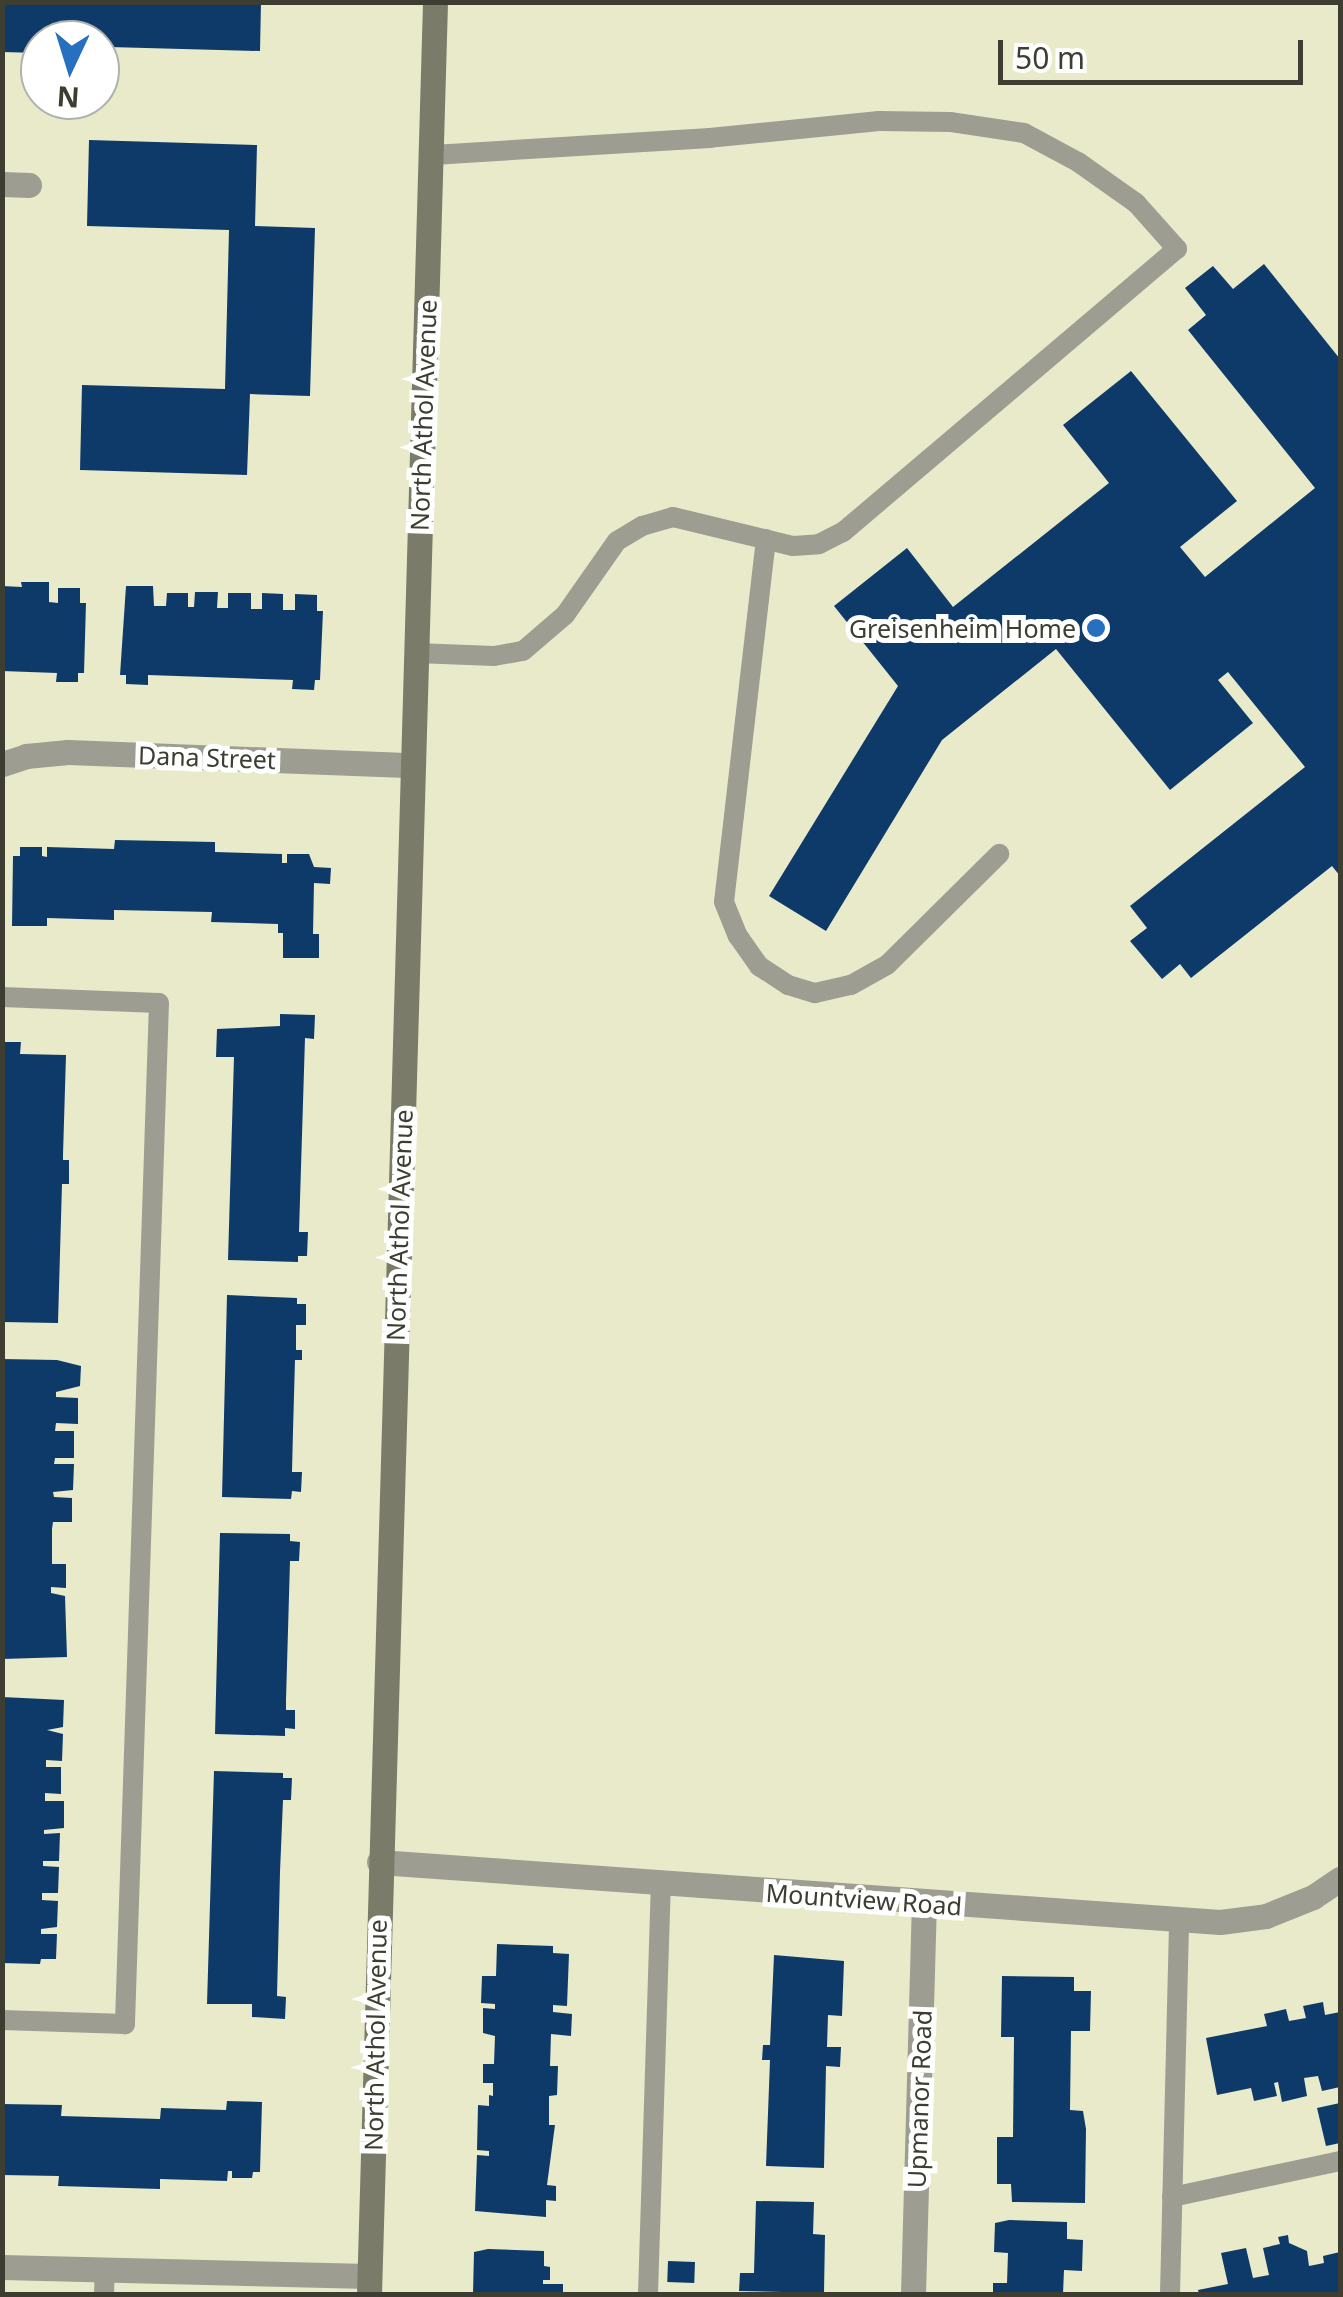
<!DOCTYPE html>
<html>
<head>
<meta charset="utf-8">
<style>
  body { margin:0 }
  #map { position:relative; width:1343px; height:2297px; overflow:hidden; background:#e8eaca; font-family:"Noto Sans",sans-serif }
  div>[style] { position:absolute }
  .building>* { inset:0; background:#0e3a6a; transform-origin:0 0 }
  .lane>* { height:20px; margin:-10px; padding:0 10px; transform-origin:10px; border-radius:10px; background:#9d9e91 }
  .street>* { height:25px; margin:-12.5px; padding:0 12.5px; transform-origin:12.5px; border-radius:12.5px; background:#9d9e91 }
  .secondary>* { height:25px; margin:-12.5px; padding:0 12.5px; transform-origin:12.5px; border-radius:12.5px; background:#7a7b68 }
  .dots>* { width:28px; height:28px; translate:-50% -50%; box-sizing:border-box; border:5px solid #fff; border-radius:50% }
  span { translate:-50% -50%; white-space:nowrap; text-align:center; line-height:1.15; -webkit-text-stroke:10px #fff; paint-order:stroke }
  .street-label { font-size:25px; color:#3d3e31 }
  .poi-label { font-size:25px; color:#3d3e31 }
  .right { translate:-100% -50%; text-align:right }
  .frame { position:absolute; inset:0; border:5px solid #3d3e31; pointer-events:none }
  .north { position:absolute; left:20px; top:20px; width:100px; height:100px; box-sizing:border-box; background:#fff; border:2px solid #b1b2ad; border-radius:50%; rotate:184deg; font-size:28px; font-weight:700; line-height:40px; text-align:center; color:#3d3e31 }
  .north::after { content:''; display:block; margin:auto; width:35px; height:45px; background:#2770c0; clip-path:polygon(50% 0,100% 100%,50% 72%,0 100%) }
  .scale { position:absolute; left:998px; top:40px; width:305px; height:45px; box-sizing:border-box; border:5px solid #3d3e31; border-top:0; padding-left:12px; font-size:30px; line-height:35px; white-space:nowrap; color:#3d3e31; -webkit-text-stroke:8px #fff; paint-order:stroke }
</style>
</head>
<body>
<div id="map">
  <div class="building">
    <div style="clip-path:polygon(2px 2px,261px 2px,260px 51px,109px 47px,109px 55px,100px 55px,100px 40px,40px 40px,40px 53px,2px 52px)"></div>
    <div style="clip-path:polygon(89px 140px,257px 145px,255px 226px,315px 228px,310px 396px,250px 394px,247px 475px,80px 470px,82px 385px,225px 389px,229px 230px,87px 226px)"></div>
    <div style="clip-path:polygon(1264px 264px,1340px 359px,1340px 876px,1332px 866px,1191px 978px,1180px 964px,1162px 979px,1130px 941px,1147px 928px,1130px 906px,1305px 767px,1228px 672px,1218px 680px,1253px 723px,1170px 790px,1056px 649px,942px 740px,826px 931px,769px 896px,898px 686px,834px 606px,907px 548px,953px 607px,1109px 483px,1063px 425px,1131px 371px,1237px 501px,1180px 547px,1205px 577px,1315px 488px,1188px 330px,1206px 315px,1185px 288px,1213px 266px,1233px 289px)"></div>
    <div style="clip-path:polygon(21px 582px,49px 582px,49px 602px,58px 603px,58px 588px,80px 588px,80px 603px,86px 603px,84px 673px,78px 673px,78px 682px,56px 682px,57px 673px,2px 671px,2px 586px,22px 587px)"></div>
    <div style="clip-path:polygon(126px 586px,153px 586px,154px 606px,166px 606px,167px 593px,188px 593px,188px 607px,194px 607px,195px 592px,218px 592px,217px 608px,228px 608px,228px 593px,251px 593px,251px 609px,262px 609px,262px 593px,283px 594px,283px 610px,295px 610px,295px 594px,317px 595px,317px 611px,323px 611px,320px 680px,315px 680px,314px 690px,292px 689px,293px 680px,148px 675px,148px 685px,126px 684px,126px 675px,120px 675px)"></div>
    <div style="clip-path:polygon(115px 840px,215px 842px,215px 852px,282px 854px,282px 863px,287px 863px,287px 854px,309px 854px,314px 867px,331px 868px,330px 884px,314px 883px,313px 934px,319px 934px,319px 958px,283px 958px,283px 933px,278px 933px,278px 924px,211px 922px,212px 912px,114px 910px,114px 920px,47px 918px,47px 926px,12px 926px,13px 856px,20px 856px,20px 847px,42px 847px,42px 856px,47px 857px,47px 847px,114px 849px)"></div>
    <div style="clip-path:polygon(280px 1014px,315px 1015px,314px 1039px,305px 1038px,299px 1232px,308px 1232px,307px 1256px,298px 1256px,298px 1262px,228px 1260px,234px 1057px,216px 1057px,217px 1029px,280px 1026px)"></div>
    <div style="clip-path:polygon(2px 1042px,21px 1042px,20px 1054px,66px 1055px,63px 1155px,63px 1160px,69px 1160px,69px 1184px,62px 1184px,58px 1323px,2px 1322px)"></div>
    <div style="clip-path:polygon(227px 1295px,297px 1298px,297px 1304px,306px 1304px,306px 1325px,296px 1325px,296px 1350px,302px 1350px,302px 1360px,295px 1360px,293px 1431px,292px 1472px,302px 1472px,301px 1492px,292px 1491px,291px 1499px,222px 1497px)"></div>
    <div style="clip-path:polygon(2px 1359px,57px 1360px,81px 1366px,80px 1386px,56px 1392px,56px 1397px,78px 1398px,78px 1424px,56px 1423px,55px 1431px,74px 1431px,74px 1458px,55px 1458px,54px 1464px,74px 1464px,73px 1490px,53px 1492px,54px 1497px,72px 1498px,72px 1522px,53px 1522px,52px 1529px,52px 1564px,66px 1564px,66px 1588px,51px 1587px,51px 1593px,65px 1596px,67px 1657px,2px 1659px)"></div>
    <div style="clip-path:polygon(220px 1533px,290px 1534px,290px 1541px,300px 1542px,299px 1561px,290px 1561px,286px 1700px,286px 1710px,295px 1710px,295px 1729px,285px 1728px,285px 1736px,215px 1734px)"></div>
    <div style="clip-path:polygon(2px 1697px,64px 1700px,63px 1727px,47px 1730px,63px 1734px,62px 1761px,46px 1760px,46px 1767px,61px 1767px,61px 1794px,45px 1793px,45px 1801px,64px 1801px,64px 1828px,44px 1830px,44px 1834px,60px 1833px,59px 1861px,43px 1861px,43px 1866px,59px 1867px,58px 1893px,42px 1893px,42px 1900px,58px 1901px,57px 1927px,41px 1929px,41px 1934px,57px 1934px,56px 1959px,41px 1959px,40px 1964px,2px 1963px)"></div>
    <div style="clip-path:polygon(214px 1771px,283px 1773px,283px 1778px,292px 1778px,291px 1800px,283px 1800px,280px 1872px,277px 1996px,286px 1997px,285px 2019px,252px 2017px,252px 2004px,207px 2004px)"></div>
    <div style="clip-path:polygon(497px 1944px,553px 1946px,553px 1953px,569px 1954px,567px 2006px,553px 2005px,553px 2012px,572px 2014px,571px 2036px,551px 2034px,550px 2066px,558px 2066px,557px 2095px,549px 2096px,549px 2125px,555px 2125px,547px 2185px,556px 2186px,556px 2201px,546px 2200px,546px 2217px,475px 2211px,477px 2155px,489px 2156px,489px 2151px,477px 2150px,478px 2105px,489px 2106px,489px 2095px,493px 2096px,493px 2083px,483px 2083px,483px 2064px,494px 2064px,495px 2036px,483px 2033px,483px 2008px,495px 2009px,495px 2004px,481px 2003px,482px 1976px,496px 1976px)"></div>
    <div style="clip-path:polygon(774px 1955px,844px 1961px,842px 2016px,828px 2015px,827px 2047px,841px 2047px,840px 2067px,826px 2066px,824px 2168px,766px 2166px,770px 2060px,762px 2060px,763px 2045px,770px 2045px)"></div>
    <div style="clip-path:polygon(1002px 1976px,1074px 1977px,1074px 1991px,1091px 1991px,1090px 2031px,1071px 2031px,1070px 2110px,1083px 2111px,1086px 2129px,1085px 2203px,1012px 2202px,1011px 2184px,997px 2184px,997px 2137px,1013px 2137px,1014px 2037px,1001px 2037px)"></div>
    <div style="clip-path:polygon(1323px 2002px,1325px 2015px,1340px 2012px,1340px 2087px,1322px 2091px,1318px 2076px,1304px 2078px,1307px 2096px,1282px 2102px,1278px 2082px,1274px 2083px,1277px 2096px,1254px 2101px,1251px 2088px,1217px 2095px,1206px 2038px,1267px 2026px,1264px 2014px,1286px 2009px,1289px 2021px,1306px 2018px,1303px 2006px)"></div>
    <div style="clip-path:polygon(227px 2101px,262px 2102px,260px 2172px,253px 2172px,252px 2178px,232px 2178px,232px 2171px,228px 2171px,227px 2181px,160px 2179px,160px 2189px,58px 2186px,59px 2176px,2px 2175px,2px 2104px,62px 2105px,61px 2116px,160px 2119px,161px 2108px,226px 2110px)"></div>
    <div style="clip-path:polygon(1340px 2103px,1340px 2143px,1326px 2146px,1317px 2108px)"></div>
    <div style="clip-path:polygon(756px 2201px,814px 2202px,813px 2234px,825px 2235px,824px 2293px,739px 2291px,740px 2273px,754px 2273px)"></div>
    <div style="clip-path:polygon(1009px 2220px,1067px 2222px,1067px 2239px,1083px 2240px,1082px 2271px,1064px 2270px,1063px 2294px,993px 2294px,993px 2283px,1007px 2283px,1008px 2253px,994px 2252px,995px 2223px)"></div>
    <div style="clip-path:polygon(1288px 2235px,1289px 2243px,1307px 2251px,1309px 2266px,1324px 2263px,1323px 2256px,1340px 2252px,1340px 2294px,1199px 2294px,1198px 2290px,1228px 2284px,1221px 2253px,1246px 2248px,1253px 2278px,1269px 2275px,1263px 2248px,1280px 2244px,1278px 2237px)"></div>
    <div style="clip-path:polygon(488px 2249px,544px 2251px,544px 2266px,550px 2267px,550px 2280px,543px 2280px,543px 2284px,563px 2284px,563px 2294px,473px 2294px,474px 2252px)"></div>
    <div style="left:668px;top:2261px;width:27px;height:21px;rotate:2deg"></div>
  </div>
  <div class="lane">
    <div style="left:766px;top:539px;width:365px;rotate:96.6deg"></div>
    <div style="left:724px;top:902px;width:37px;rotate:68deg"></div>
    <div style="left:738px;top:936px;width:37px;rotate:55deg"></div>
    <div style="left:759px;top:966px;width:35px;rotate:33deg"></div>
    <div style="left:788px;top:985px;width:28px;rotate:17deg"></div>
    <div style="left:815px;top:993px;width:37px;rotate:-13deg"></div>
    <div style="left:851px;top:985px;width:41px;rotate:-29.1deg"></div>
    <div style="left:887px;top:965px;width:158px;rotate:-44.7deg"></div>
    <div style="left:416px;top:653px;width:78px;rotate:2.2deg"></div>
    <div style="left:494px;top:656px;width:29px;rotate:-10deg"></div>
    <div style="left:523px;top:651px;width:55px;rotate:-40.6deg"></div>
    <div style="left:565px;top:615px;width:90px;rotate:-54.9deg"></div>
    <div style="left:617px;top:541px;width:29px;rotate:-31deg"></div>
    <div style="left:642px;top:526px;width:32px;rotate:-16deg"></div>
    <div style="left:673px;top:517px;width:123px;rotate:13.6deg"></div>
    <div style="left:793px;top:546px;width:26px;rotate:-4deg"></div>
    <div style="left:819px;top:544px;width:27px;rotate:-27deg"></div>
    <div style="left:843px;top:532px;width:438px;rotate:-40.3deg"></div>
    <div style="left:1177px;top:249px;width:62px;rotate:-131.7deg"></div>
    <div style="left:1136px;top:203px;width:71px;rotate:-144.7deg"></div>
    <div style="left:1078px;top:162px;width:61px;rotate:-151.8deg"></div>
    <div style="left:1024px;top:133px;width:75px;rotate:-171.5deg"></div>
    <div style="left:950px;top:122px;width:71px;rotate:-179.2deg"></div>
    <div style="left:879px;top:121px;width:170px;rotate:174.3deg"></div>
    <div style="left:710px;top:138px;width:281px;rotate:176.5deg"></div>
    <div style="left:2px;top:997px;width:157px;rotate:2.2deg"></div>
    <div style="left:159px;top:1003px;width:1022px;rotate:91.91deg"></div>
    <div style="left:125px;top:2024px;width:123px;rotate:-178.1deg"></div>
    <div style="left:1172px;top:2197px;width:172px;rotate:-12.1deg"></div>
    <div style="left:104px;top:2294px;width:25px;rotate:-88deg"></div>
    <div style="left:648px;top:2294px;width:410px;rotate:-88.2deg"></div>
    <div style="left:1170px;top:2294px;width:374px;rotate:-88.6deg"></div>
  </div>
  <div class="street">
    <div style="left:2px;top:184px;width:27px;rotate:2deg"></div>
    <div style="left:2px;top:764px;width:25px;rotate:-18deg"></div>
    <div style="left:26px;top:756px;width:42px;rotate:-5.4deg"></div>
    <div style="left:68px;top:752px;width:345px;rotate:2.2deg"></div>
    <div style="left:379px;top:1862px;width:843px;rotate:4.08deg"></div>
    <div style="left:1220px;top:1922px;width:46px;rotate:-7.4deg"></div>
    <div style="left:1266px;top:1916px;width:51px;rotate:-22deg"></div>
    <div style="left:1313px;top:1897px;width:32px;rotate:-34deg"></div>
    <div style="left:2px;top:2267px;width:367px;rotate:1.4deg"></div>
    <div style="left:913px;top:2294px;width:391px;rotate:-88.4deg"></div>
  </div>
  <div class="secondary">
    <div style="left:369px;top:2294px;width:2293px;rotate:-88.35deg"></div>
  </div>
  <div class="dots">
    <div style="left:1096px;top:628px;background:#2770c0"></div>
  </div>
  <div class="street-label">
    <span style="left:423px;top:415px;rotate:-88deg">North Athol Avenue</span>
    <span style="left:207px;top:757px;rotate:2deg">Dana Street</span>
    <span style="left:399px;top:1225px;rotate:-88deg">North Athol Avenue</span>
    <span style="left:864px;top:1899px;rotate:4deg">Mountview Road</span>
    <span style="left:375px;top:2035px;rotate:-89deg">North Athol Avenue</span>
    <span style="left:919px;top:2099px;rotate:-88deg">Upmanor Road</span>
  </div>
  <div class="poi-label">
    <span class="right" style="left:1076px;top:628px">Greisenheim Home</span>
  </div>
  <div class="frame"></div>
  <div class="north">N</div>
  <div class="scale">50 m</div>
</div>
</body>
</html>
